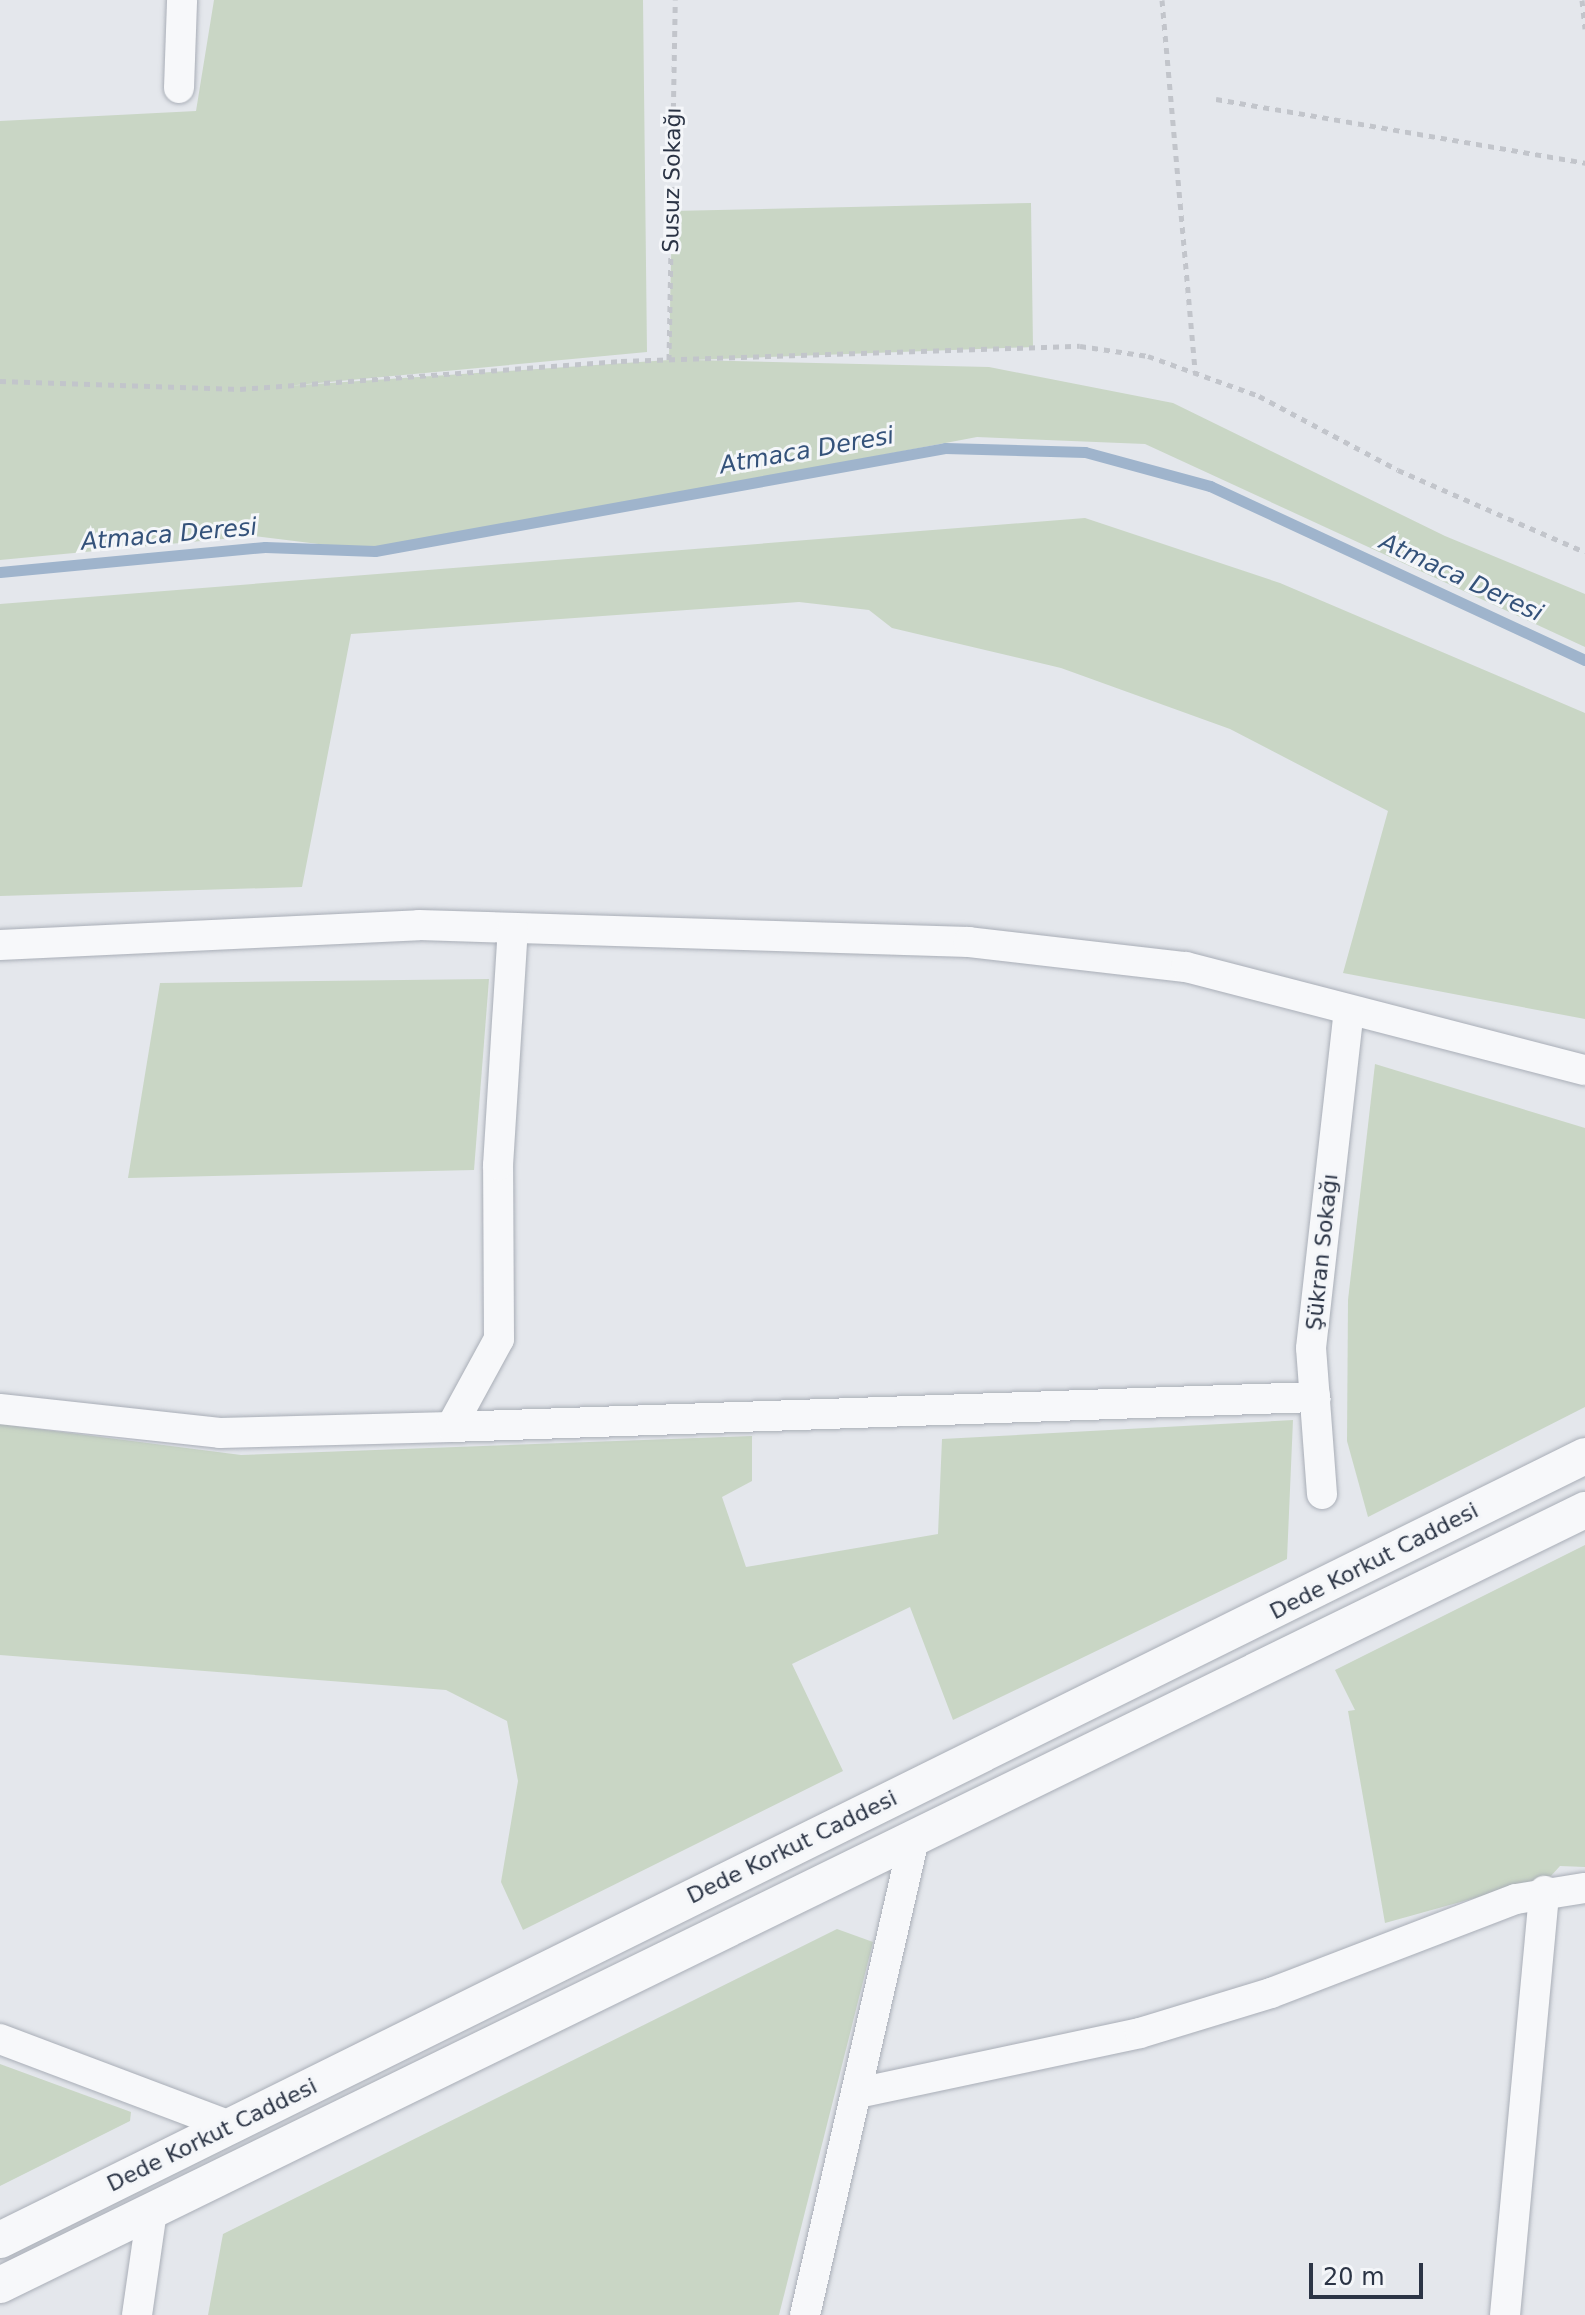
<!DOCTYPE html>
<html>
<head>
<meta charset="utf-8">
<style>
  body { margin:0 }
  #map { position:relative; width:1585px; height:2315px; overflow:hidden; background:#e4e7ec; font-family:"DejaVu Sans",sans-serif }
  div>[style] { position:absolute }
  .green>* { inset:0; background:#c9d6c5 }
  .stream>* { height:11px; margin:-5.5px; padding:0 5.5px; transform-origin:5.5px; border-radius:5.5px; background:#9fb4cc }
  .path>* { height:5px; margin-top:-2.5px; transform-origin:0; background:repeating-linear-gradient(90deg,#c2c5cb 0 6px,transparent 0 12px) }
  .roads { filter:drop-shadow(0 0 2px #a9aeb7) drop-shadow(0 0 2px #a9aeb7) }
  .minor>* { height:30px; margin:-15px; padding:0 15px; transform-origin:15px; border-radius:15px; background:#f7f8fa }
  .tertiary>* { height:36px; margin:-18px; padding:0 18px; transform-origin:18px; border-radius:18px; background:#f7f8fa }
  span { translate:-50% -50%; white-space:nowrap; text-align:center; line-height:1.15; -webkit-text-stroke:6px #f4f6f9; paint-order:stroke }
  .street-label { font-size:22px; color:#2b3445 }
  .water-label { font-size:24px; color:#34527a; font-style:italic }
  .scale { position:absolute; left:1309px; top:2263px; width:114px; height:36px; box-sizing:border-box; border:4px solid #2b3445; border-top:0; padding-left:10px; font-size:24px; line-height:28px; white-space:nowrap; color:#2b3445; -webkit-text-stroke:6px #f4f6f9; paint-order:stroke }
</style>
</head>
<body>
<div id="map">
  <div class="green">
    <div style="clip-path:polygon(214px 0,643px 0,647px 352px,286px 386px,669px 360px,672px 211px,1031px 203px,1033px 347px,692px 360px,989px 367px,1173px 403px,1445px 536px,1585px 594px,1585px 647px,1145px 444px,977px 437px,375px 551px,254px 536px,0 560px,0 121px,196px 111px)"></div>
    <div style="clip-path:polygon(1085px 518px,1280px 583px,1585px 713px,1585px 1019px,1343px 973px,1388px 811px,1230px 729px,1061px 668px,892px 628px,869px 610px,799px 602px,351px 634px,302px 887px,0 896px,0 604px)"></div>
    <div style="clip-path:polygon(489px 979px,474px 1170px,128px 1178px,160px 983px)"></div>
    <div style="clip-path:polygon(1375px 1064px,1585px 1128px,1585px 1407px,1368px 1517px,1347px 1441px,1348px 1300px)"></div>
    <div style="clip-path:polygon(1293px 1420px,1287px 1559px,953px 1720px,910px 1607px,792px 1664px,843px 1771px,523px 1930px,501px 1882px,518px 1781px,507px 1721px,446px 1690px,0 1655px,0 1424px,241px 1455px,752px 1436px,752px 1481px,722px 1497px,746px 1567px,938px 1534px,942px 1439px)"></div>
    <div style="clip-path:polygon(1585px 1545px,1585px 1867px,1560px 1866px,1550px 1877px,1385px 1923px,1348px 1711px,1355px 1710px,1335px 1670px)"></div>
    <div style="clip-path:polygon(837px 1929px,873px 1942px,779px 2315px,208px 2315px,223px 2234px)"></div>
    <div style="clip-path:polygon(0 2064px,131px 2112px,130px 2121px,0 2186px)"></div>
  </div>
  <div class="stream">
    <div style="left:0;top:572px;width:266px;rotate:-5.4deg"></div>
    <div style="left:265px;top:547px;width:110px;rotate:2.1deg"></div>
    <div style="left:375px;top:551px;width:579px;rotate:-10.24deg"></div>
    <div style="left:945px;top:448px;width:140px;rotate:1.6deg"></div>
    <div style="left:1085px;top:452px;width:130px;rotate:15.2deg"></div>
    <div style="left:1210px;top:486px;width:413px;rotate:24.9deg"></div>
  </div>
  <div class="path">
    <div style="left:1162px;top:0;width:374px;rotate:84.9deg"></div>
    <div style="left:1582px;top:0;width:29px;rotate:84deg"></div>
    <div style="left:1216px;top:99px;width:375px;rotate:9.8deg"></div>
    <div style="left:669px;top:360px;width:360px;rotate:-89deg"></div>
    <div style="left:0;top:381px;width:240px;rotate:1.9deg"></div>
    <div style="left:240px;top:389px;width:382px;rotate:-4.2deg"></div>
    <div style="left:621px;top:361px;width:459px;rotate:-1.9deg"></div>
    <div style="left:1080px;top:346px;width:69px;rotate:8.4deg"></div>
    <div style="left:1148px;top:356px;width:118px;rotate:19.8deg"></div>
    <div style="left:1259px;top:396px;width:157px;rotate:28deg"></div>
    <div style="left:1398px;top:470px;width:204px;rotate:23.7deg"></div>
  </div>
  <div class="roads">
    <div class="minor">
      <div style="left:179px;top:88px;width:88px;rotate:-88deg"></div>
      <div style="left:0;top:945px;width:419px;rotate:-2.7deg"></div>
      <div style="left:419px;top:925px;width:550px;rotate:1.77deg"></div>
      <div style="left:969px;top:942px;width:218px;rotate:6.6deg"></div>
      <div style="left:1186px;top:967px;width:412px;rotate:14.5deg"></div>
      <div style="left:0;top:1409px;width:221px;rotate:6.2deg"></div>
      <div style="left:220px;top:1433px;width:231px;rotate:-1.5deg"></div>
      <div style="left:451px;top:1427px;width:100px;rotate:-61.4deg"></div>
      <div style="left:499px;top:1339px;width:174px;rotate:-90.3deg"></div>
      <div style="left:498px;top:1165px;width:236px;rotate:-86.4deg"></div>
      <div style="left:451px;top:1427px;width:865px;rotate:-1.99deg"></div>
      <div style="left:1322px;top:1494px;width:146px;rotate:-94.3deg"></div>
      <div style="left:1311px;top:1348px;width:339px;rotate:-83.6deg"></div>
      <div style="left:0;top:2039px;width:246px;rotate:20.7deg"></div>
      <div style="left:858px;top:2093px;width:288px;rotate:-12deg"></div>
      <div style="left:1140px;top:2033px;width:137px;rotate:-17deg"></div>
      <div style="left:1271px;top:1993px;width:262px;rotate:-21deg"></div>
      <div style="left:1516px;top:1899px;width:70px;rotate:-9.1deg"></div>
      <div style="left:137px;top:2315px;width:105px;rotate:-81.8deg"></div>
      <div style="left:805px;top:2315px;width:491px;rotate:-77.1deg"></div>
      <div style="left:1505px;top:2315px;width:426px;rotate:-84.7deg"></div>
    </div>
    <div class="tertiary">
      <div style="left:0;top:2240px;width:1768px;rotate:-26.32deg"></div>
      <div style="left:0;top:2285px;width:1764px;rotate:-26.06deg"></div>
    </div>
  </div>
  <div class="street-label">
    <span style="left:672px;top:180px;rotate:-89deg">Susuz Sokağı</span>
    <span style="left:1322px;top:1252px;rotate:-84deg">Şükran Sokağı</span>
    <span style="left:1374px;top:1561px;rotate:-27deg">Dede Korkut Caddesi</span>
    <span style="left:792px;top:1847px;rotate:-26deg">Dede Korkut Caddesi</span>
    <span style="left:212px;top:2135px;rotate:-26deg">Dede Korkut Caddesi</span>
  </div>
  <div class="water-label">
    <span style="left:807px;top:451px;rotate:-10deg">Atmaca Deresi</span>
    <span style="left:169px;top:535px;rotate:-5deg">Atmaca Deresi</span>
    <span style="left:1461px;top:578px;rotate:25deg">Atmaca Deresi</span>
  </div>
  <div class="scale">20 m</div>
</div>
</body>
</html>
